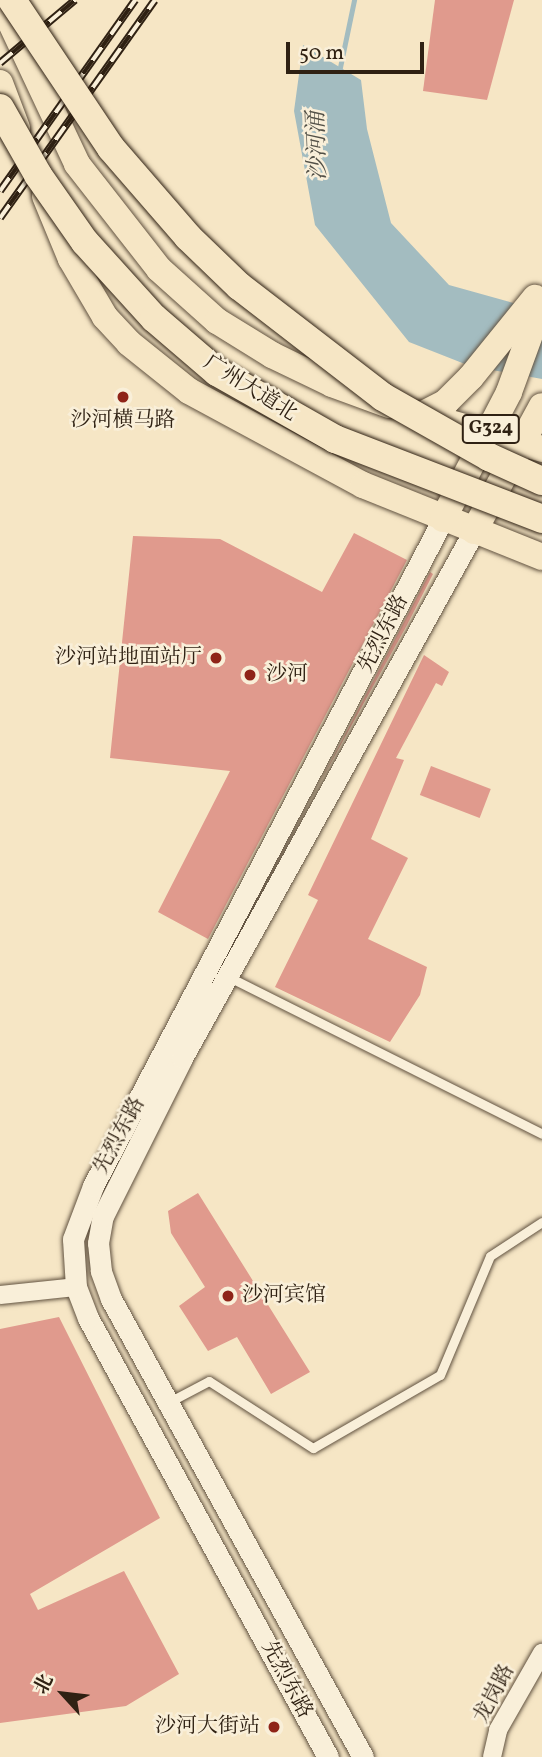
<!DOCTYPE html>
<html>
<head>
<meta charset="utf-8">
<style>
  body { margin:0 }
  #map { position:relative; width:542px; height:1757px; overflow:hidden; background:#f6e6c5; font-family:Vollkorn,"Noto Serif SC",serif }
  div>[style] { position:absolute }
  .water>* { inset:0; background:#a3bcc0 }
  .stream>* { height:5px; margin:-2.5px; padding:0 2.5px; transform-origin:2.5px; border-radius:2.5px; background:#a3bcc0 }
  .building>* { inset:0; background:#e09a8d; transform-origin:0 0 }
  .roads { filter:drop-shadow(0 0 2px #615240) drop-shadow(0 0 2px #615240) }
  .service>* { height:9px; margin:-4.5px; padding:0 4.5px; transform-origin:4.5px; border-radius:4.5px; background:#f9efd9 }
  .minor>* { height:18px; margin:-9px; padding:0 9px; transform-origin:9px; border-radius:9px; background:#f9efd9 }
  .tertiary>* { height:21px; margin:-10.5px; padding:0 10.5px; transform-origin:10.5px; border-radius:10.5px; background:#f9efd9 }
  .primary>* { height:26px; margin:-13px; padding:0 13px; transform-origin:13px; border-radius:13px; background:#f6e6c5 }
  .rail>* { height:8px; margin-top:-4px; transform-origin:0; background:repeating-linear-gradient(90deg,#f9efd9 0 16px,#2f2113 0 32px); box-sizing:border-box; border-block:2px solid #2f2113 }
  .bridges { filter:drop-shadow(0 0 2px #2f2113) drop-shadow(0 0 2px #2f2113) }
  .trunk-bridge>* { height:28px; margin:-14px; padding:0 14px; transform-origin:14px; border-radius:14px; background:#f6e6c5 }
  .dots>* { width:19px; height:19px; translate:-50% -50%; box-sizing:border-box; border:4px solid #f9efd9; border-radius:50% }
  span { translate:-50% -50%; white-space:nowrap; text-align:center; line-height:1.15; -webkit-text-stroke:5px #f9efd9; paint-order:stroke }
  .shield-label span { padding:2px 5px; background:#f9efd9; border:2px solid; border-radius:5px; -webkit-text-stroke-width:0 }
  .shield-label { font-size:19px; color:#2f2113; font-weight:700 }
  .street-label { font-size:21px; color:#2f2113 }
  .poi-label { font-size:21px; color:#2f2113 }
  .right { translate:-100% -50%; text-align:right }
  .left { translate:0 -50%; text-align:left }
  .water-label { font-size:23px; color:#525047; font-style:italic }
  .north { position:absolute; left:28px; top:1659px; width:70px; height:70px; -webkit-text-stroke:5px #f9efd9; paint-order:stroke; rotate:297deg; font-size:19px; font-weight:700; line-height:28px; text-align:center; color:#2f2113 }
  .north::after { content:''; display:block; margin:auto; width:24px; height:32px; background:#2f2113; clip-path:polygon(50% 0,100% 100%,50% 72%,0 100%) }
  .scale { position:absolute; left:286px; top:42px; width:138px; height:32px; box-sizing:border-box; border:4px solid #2f2113; border-top:0; padding-left:9px; font-size:21px; line-height:24px; white-space:nowrap; color:#2f2113; -webkit-text-stroke:5px #f9efd9; paint-order:stroke }
</style>
</head>
<body>
<div id="map">
  <div class="water">
    <div style="clip-path:polygon(303px 45px,361px 80px,367px 129px,391px 223px,449px 285px,542px 311px,542px 379px,470px 366px,409px 342px,315px 225px,294px 111px)"></div>
  </div>
  <div class="stream">
    <div style="left:339px;top:72px;width:74px;rotate:-78.2deg"></div>
  </div>
  <div class="building">
    <div style="clip-path:polygon(435px 0,514px 0,487px 100px,423px 91px)"></div>
    <div style="clip-path:polygon(354px 533px,407px 560px,208px 939px,158px 912px,230px 771px,110px 758px,133px 536px,220px 539px,322px 592px)"></div>
    <div style="clip-path:polygon(430px 572px,433px 574px,407px 625px,318px 786px)"></div>
    <div style="clip-path:polygon(424px 655px,449px 672px,442px 686px,436px 683px,396px 758px,404px 760px,371px 839px,408px 858px,368px 939px,427px 967px,420px 995px,390px 1042px,275px 987px,318px 900px,308px 895px)"></div>
    <div style="left:431px;top:766px;width:64px;height:31px;rotate:21deg"></div>
    <div style="clip-path:polygon(198px 1193px,310px 1372px,271px 1394px,237px 1337px,208px 1351px,179px 1306px,205px 1287px,171px 1233px,168px 1211px)"></div>
    <div style="clip-path:polygon(59px 1317px,160px 1518px,30px 1594px,38px 1610px,124px 1571px,179px 1674px,126px 1706px,0 1723px,0 1329px)"></div>
  </div>
  <div class="roads">
    <div class="service">
      <div style="left:227px;top:976px;width:352px;rotate:26.6deg"></div>
      <div style="left:169px;top:1402px;width:45px;rotate:-27.7deg"></div>
      <div style="left:209px;top:1381px;width:124px;rotate:32.8deg"></div>
      <div style="left:313px;top:1448px;width:146px;rotate:-29.9deg"></div>
      <div style="left:440px;top:1375px;width:129px;rotate:-67.2deg"></div>
      <div style="left:490px;top:1256px;width:62px;rotate:-33.2deg"></div>
    </div>
    <div class="minor">
      <div style="left:0;top:1295px;width:76px;rotate:-6deg"></div>
      <div style="left:492px;top:1757px;width:28px;rotate:-77deg"></div>
      <div style="left:498px;top:1730px;width:89px;rotate:-60.3deg"></div>
    </div>
    <div class="tertiary">
      <div style="left:328px;top:1757px;width:500px;rotate:-118.67deg"></div>
      <div style="left:88px;top:1318px;width:33px;rotate:-111deg"></div>
      <div style="left:76px;top:1287px;width:48px;rotate:-93.6deg"></div>
      <div style="left:73px;top:1239px;width:57px;rotate:-69.3deg"></div>
      <div style="left:93px;top:1186px;width:753px;rotate:-62.31deg"></div>
      <div style="left:363px;top:1757px;width:523px;rotate:-118.82deg"></div>
      <div style="left:111px;top:1299px;width:30px;rotate:-110deg"></div>
      <div style="left:101px;top:1271px;width:28px;rotate:-96deg"></div>
      <div style="left:98px;top:1243px;width:27px;rotate:-80deg"></div>
      <div style="left:103px;top:1216px;width:177px;rotate:-63.4deg"></div>
      <div style="left:182px;top:1058px;width:602px;rotate:-61.01deg"></div>
    </div>
    <div class="primary">
      <div style="left:0;top:0;width:181px;rotate:64.8deg"></div>
      <div style="left:77px;top:164px;width:133px;rotate:52deg"></div>
      <div style="left:159px;top:269px;width:78px;rotate:41.9deg"></div>
      <div style="left:217px;top:321px;width:65px;rotate:31.7deg"></div>
      <div style="left:272px;top:355px;width:67px;rotate:25.8deg"></div>
      <div style="left:332px;top:384px;width:61px;rotate:20.2deg"></div>
      <div style="left:0;top:83px;width:48px;rotate:69.3deg"></div>
      <div style="left:45px;top:196px;width:68px;rotate:67.6deg"></div>
      <div style="left:71px;top:259px;width:67px;rotate:59.6deg"></div>
      <div style="left:105px;top:317px;width:35px;rotate:47deg"></div>
      <div style="left:129px;top:343px;width:77px;rotate:38.7deg"></div>
      <div style="left:189px;top:391px;width:198px;rotate:28.4deg"></div>
      <div style="left:363px;top:485px;width:193px;rotate:21.9deg"></div>
      <div style="left:421px;top:415px;width:28px;rotate:-27deg"></div>
      <div style="left:446px;top:402px;width:35px;rotate:-45deg"></div>
      <div style="left:471px;top:377px;width:102px;rotate:-51deg"></div>
      <div style="left:429px;top:417px;width:117px;rotate:15.8deg"></div>
      <div style="left:443px;top:519px;width:143px;rotate:-62.5deg"></div>
      <div style="left:509px;top:392px;width:96px;rotate:-69.9deg"></div>
      <div style="left:474px;top:531px;width:142px;rotate:-61.5deg"></div>
    </div>
  </div>
  <div class="rail">
    <div style="left:0;top:63px;width:98px;rotate:-40deg"></div>
    <div style="left:0;top:191px;width:234px;rotate:-54.7deg"></div>
    <div style="left:0;top:218px;width:267px;rotate:-54.6deg"></div>
  </div>
  <div class="bridges">
    <div class="trunk-bridge">
      <div style="left:12px;top:0;width:178px;rotate:56.2deg"></div>
      <div style="left:111px;top:148px;width:118px;rotate:49.1deg"></div>
      <div style="left:188px;top:237px;width:71px;rotate:43.9deg"></div>
      <div style="left:239px;top:286px;width:182px;rotate:37.6deg"></div>
      <div style="left:383px;top:397px;width:122px;rotate:29.5deg"></div>
      <div style="left:489px;top:457px;width:58px;rotate:24.4deg"></div>
      <div style="left:0;top:108px;width:77px;rotate:60.4deg"></div>
      <div style="left:38px;top:175px;width:82px;rotate:55deg"></div>
      <div style="left:85px;top:242px;width:103px;rotate:47.8deg"></div>
      <div style="left:154px;top:318px;width:83px;rotate:40.6deg"></div>
      <div style="left:217px;top:372px;width:136px;rotate:29.6deg"></div>
      <div style="left:335px;top:439px;width:222px;rotate:21.1deg"></div>
    </div>
  </div>
  <div class="dots">
    <div style="left:123px;top:397px;background:#8f2418"></div>
    <div style="left:216px;top:658px;background:#8f2418"></div>
    <div style="left:250px;top:675px;background:#8f2418"></div>
    <div style="left:228px;top:1296px;background:#8f2418"></div>
    <div style="left:274px;top:1727px;background:#8f2418"></div>
  </div>
  <div class="shield-label">
    <span style="left:491px;top:429px">G324</span>
  </div>
  <div class="street-label">
    <span style="left:250px;top:389px;rotate:32deg">广州大道北</span>
    <span style="left:384px;top:634px;rotate:-63deg">先烈东路</span>
    <span style="left:120px;top:1136px;rotate:-62deg">先烈东路</span>
    <span style="left:286px;top:1680px;rotate:62deg">先烈东路</span>
    <span style="left:495px;top:1694px;rotate:-63deg">龙岗路</span>
  </div>
  <div class="poi-label">
    <span style="left:123px;top:421px">沙河横马路</span>
    <span class="right" style="left:202px;top:658px">沙河站地面站厅</span>
    <span class="left" style="left:266px;top:675px">沙河</span>
    <span class="left" style="left:242px;top:1296px">沙河宾馆</span>
    <span class="right" style="left:260px;top:1727px">沙河大街站</span>
  </div>
  <div class="water-label">
    <span style="left:318px;top:146px;rotate:-92deg">沙河涌</span>
  </div>
  <div class="north">北</div>
  <div class="scale">50 m</div>
</div>
</body>
</html>
